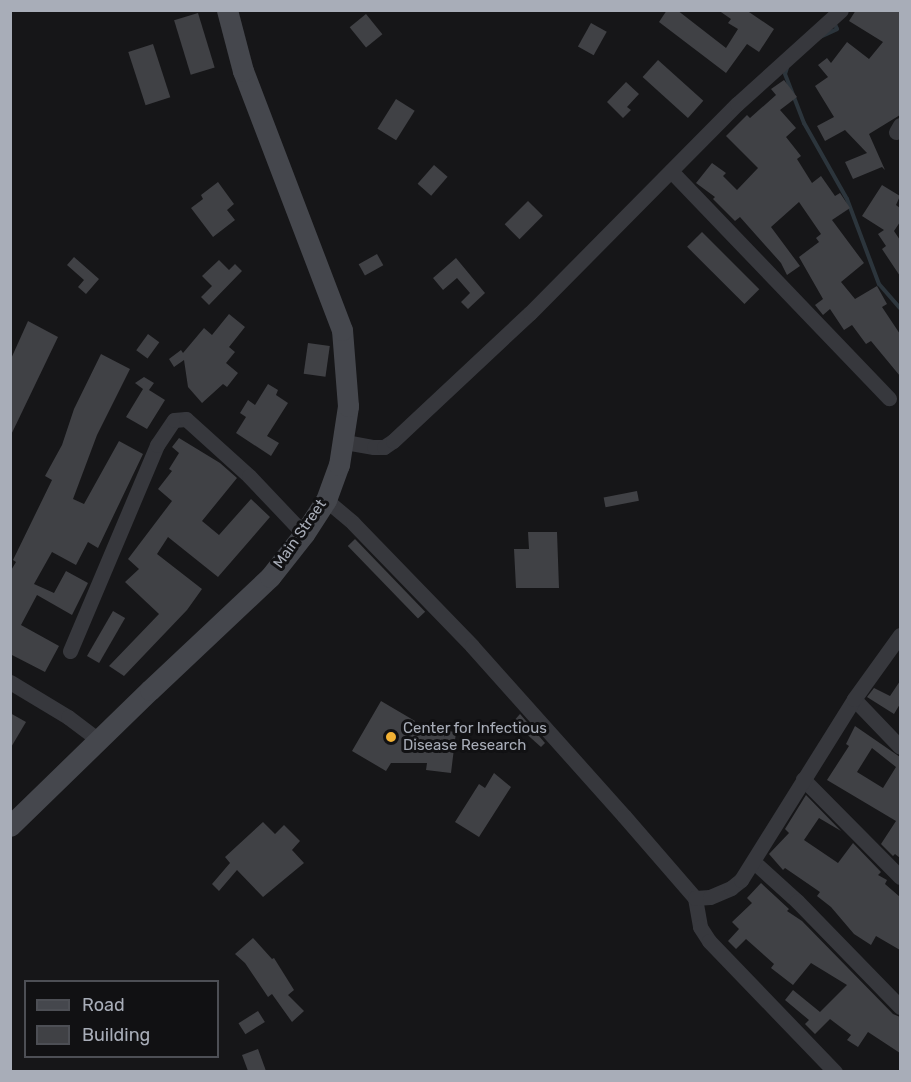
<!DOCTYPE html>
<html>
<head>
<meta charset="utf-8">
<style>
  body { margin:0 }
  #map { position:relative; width:911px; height:1082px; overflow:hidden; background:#161618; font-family:Rubik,sans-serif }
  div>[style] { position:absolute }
  .stream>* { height:4px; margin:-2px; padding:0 2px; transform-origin:2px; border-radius:2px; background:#2c353c }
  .building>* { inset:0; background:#404145; transform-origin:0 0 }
  .street>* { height:15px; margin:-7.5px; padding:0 7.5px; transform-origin:7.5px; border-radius:7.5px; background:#37383d }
  .secondary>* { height:21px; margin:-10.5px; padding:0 10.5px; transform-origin:10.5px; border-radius:10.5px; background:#45474d }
  .dots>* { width:16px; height:16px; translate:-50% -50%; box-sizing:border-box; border:3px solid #111113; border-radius:50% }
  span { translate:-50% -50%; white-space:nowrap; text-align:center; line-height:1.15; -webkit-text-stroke:6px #111113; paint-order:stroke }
  .street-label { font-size:15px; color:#a8adb8 }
  .poi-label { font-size:15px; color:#a8adb8 }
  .left { translate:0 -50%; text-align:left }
  .frame { position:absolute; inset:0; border:12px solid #a8adb8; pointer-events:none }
  .legend { position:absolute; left:24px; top:980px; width:195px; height:78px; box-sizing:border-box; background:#111113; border:2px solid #4d4f55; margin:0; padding:8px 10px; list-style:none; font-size:18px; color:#a8adb8 }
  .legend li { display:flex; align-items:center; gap:12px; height:30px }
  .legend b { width:30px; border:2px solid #4d4f55 }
</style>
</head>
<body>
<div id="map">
  <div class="stream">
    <div style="left:818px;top:38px;width:21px;rotate:-25deg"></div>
    <div style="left:837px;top:29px;width:8px;rotate:-113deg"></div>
    <div style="left:787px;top:68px;width:6px;rotate:108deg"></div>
    <div style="left:785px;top:74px;width:53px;rotate:68.8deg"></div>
    <div style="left:804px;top:123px;width:87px;rotate:60.5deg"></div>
    <div style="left:847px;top:199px;width:91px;rotate:69.4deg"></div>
    <div style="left:879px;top:284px;width:32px;rotate:49deg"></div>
  </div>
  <div class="building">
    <div style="clip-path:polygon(667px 10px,677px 10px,726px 48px,738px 29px,728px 23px,731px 19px,718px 10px,746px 10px,774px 29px,759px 52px,747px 44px,726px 73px,659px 22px)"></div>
    <div style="clip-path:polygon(856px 10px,900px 10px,900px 115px,869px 134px,885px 170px,882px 167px,853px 179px,845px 162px,867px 153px,845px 130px,825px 141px,817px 126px,834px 117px,815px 86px,828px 77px,818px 65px,827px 58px,831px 63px,847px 42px,869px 59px,883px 42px,849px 21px)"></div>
    <div style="left:198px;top:13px;width:57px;height:25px;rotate:73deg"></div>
    <div style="left:366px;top:14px;width:26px;height:21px;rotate:51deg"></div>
    <div style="left:591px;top:23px;width:18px;height:27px;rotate:29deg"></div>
    <div style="left:153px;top:44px;width:56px;height:26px;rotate:72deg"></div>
    <div style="left:658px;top:60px;width:61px;height:23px;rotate:42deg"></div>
    <div style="clip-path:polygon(784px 80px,797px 97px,780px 110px,796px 128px,786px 137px,801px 156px,797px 159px,812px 183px,821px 176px,835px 196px,840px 193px,850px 208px,832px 220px,864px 263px,841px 282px,855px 299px,877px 286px,887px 304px,882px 307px,900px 334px,900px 376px,871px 341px,866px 344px,852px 325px,844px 330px,830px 309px,823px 315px,815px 305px,823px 299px,799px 257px,819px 242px,816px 238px,821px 234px,799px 202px,771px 227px,800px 266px,787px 275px,781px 263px,740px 217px,735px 221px,713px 199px,715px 197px,696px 183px,712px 163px,726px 173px,723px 176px,737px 190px,758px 168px,726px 136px,747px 115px,750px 118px,776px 95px,771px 89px)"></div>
    <div style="clip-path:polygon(626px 82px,639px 94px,627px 107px,631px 110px,623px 118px,607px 102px)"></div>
    <div style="left:396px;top:99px;width:22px;height:35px;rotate:32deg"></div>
    <div style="left:434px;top:165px;width:18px;height:25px;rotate:41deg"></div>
    <div style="clip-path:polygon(218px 182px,234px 204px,227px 210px,235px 220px,213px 237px,191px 208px,203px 199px,201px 195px)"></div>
    <div style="clip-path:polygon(882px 185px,900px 196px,896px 205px,900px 208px,900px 222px,894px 231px,900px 240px,900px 276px,882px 249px,886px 246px,878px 234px,884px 230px,862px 216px)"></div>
    <div style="left:528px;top:201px;width:21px;height:33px;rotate:45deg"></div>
    <div style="left:702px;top:232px;width:81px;height:21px;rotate:45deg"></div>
    <div style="left:377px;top:254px;width:13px;height:21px;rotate:61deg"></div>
    <div style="clip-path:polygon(74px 257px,99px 279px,86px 294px,78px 287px,84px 280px,67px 265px)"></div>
    <div style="clip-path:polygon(456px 258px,485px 293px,468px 309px,461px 302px,470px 293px,457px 278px,443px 290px,433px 278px)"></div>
    <div style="clip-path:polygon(219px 260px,229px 270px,235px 264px,242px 271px,209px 305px,201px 297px,212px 286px,202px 276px)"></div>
    <div style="clip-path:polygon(229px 314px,245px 327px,229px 347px,235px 352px,226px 363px,238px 373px,227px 387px,223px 384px,202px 403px,188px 387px,184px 360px,174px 367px,169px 359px,181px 350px,183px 353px,204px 328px,212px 335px)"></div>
    <div style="clip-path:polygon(28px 321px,58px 337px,10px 437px,10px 361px)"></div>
    <div style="left:148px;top:334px;width:14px;height:20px;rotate:36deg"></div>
    <div style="left:308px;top:343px;width:22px;height:31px;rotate:8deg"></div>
    <div style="clip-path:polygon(101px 354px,130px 369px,97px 435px,73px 499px,84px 504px,119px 441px,143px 454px,98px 548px,88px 542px,76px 565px,52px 552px,34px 584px,54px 593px,66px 571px,88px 583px,72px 615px,37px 595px,21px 625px,59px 646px,45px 672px,10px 654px,10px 572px,16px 562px,13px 560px,52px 480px,45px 476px,62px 445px,74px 409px)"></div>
    <div style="clip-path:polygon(144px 377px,154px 383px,149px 390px,165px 400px,147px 429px,126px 417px,143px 389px,135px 383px)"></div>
    <div style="clip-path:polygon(268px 384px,278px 390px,276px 395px,288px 403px,267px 436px,279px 443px,271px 456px,236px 433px,246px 417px,240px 413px,248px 400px,255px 405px)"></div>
    <div style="clip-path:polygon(179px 438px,220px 463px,237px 478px,202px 521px,219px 535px,251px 499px,270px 517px,218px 577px,168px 537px,157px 554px,202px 589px,187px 610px,124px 676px,109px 666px,159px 614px,125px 582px,139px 569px,128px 559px,172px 501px,158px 489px,172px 471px,169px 469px,179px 453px,172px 447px)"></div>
    <div style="left:637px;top:491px;width:10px;height:34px;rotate:79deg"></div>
    <div style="clip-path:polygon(528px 532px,557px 532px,559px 588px,516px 588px,514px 549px,529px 549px)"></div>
    <div style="left:355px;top:539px;width:101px;height:10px;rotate:46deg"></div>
    <div style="left:113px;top:611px;width:14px;height:52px;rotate:30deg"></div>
    <div style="clip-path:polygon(900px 681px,900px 704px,894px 714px,867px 697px,874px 688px,890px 696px)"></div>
    <div style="clip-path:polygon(381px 701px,415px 721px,411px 727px,456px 732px,451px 773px,426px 770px,427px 763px,391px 763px,386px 771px,352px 751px)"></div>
    <div style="clip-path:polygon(10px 713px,26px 722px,10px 749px)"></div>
    <div style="clip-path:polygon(520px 714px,545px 743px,541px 747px,513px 722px)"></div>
    <div style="clip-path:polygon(evenodd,855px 726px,900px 757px,900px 858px,895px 854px,893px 856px,881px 844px,896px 821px,827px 780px,849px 746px,846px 744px,855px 726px,872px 748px,896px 767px,883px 788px,857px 772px,872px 748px)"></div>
    <div style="clip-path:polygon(494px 773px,511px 787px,479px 837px,455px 822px,479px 784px,485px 788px)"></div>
    <div style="clip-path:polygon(806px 795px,841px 831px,819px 818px,804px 840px,838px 863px,853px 843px,881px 872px,878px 875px,887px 880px,885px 884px,900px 897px,900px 950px,876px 936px,871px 945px,854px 934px,831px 907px,817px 896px,820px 892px,785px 868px,783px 870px,769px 854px,789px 833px,785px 829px)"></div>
    <div style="clip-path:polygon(263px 822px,275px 834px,284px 825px,300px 841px,292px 850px,304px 863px,263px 897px,237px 870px,219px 891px,212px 884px,230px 863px,225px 857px)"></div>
    <div style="clip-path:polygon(761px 883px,789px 909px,787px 911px,802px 921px,893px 1014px,900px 1017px,900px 1053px,868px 1032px,858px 1047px,847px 1040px,851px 1035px,830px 1019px,815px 1034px,805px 1024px,809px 1020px,785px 1000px,793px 990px,820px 1012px,847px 985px,811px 963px,793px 985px,771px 968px,774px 964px,746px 939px,736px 949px,728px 941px,739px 929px,732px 922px,752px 903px,747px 898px)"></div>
    <div style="clip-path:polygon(253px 938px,272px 959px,274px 958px,294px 990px,288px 995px,304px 1011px,292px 1022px,272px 994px,268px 997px,245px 963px,235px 954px)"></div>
    <div style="left:258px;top:1011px;width:13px;height:23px;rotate:58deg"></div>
    <div style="clip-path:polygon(258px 1049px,266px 1071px,248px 1071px,242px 1055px)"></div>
  </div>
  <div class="street">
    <div style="left:896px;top:132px;width:8px;rotate:-60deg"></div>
    <div style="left:671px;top:171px;width:315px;rotate:46.2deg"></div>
    <div style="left:345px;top:442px;width:29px;rotate:10deg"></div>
    <div style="left:374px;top:447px;width:10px"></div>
    <div style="left:384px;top:447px;width:11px;rotate:-34deg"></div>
    <div style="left:393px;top:441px;width:187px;rotate:-43.1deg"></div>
    <div style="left:530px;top:313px;width:294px;rotate:-45.3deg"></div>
    <div style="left:737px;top:104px;width:140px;rotate:-42.1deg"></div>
    <div style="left:326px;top:500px;width:35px;rotate:40deg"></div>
    <div style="left:353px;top:523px;width:171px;rotate:45.9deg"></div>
    <div style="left:472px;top:646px;width:228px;rotate:48.2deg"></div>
    <div style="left:624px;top:816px;width:108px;rotate:49.1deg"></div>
    <div style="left:695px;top:898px;width:29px;rotate:80deg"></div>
    <div style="left:700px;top:927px;width:17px;rotate:57deg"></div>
    <div style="left:709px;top:941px;width:182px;rotate:46.1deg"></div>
    <div style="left:70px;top:651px;width:224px;rotate:-67.1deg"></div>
    <div style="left:157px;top:445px;width:30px;rotate:-56deg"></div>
    <div style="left:174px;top:420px;width:12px;rotate:-5deg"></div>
    <div style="left:186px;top:419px;width:85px;rotate:42.1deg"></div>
    <div style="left:249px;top:476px;width:80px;rotate:46.5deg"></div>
    <div style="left:10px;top:682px;width:68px;rotate:31.1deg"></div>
    <div style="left:68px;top:717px;width:38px;rotate:37deg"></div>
    <div style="left:854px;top:699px;width:66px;rotate:46.2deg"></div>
    <div style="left:803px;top:779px;width:138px;rotate:45.3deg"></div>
    <div style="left:754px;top:862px;width:58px;rotate:42.2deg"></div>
    <div style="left:797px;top:901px;width:148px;rotate:45.8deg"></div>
    <div style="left:695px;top:898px;width:15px;rotate:-4deg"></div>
    <div style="left:710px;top:897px;width:23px;rotate:-23deg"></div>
    <div style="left:731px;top:888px;width:13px;rotate:-39deg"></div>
    <div style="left:741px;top:880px;width:213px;rotate:-58deg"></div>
    <div style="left:854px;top:699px;width:79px;rotate:-54.3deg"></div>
  </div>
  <div class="secondary">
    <div style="left:10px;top:826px;width:195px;rotate:-44.2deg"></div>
    <div style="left:150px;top:690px;width:165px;rotate:-43.3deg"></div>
    <div style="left:270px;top:577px;width:55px;rotate:-51.7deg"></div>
    <div style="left:304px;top:534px;width:40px;rotate:-57.1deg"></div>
    <div style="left:326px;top:500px;width:37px;rotate:-70deg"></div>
    <div style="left:339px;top:465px;width:60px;rotate:-81.3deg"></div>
    <div style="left:348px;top:406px;width:76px;rotate:-94.5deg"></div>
    <div style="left:342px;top:330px;width:277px;rotate:-110.9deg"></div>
    <div style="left:243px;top:71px;width:63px;rotate:-104.7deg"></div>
  </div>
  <div class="dots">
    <div style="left:391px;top:737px;background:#f2b134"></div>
  </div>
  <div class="street-label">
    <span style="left:300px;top:534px;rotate:-55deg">Main Street</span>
  </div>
  <div class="poi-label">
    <span class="left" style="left:403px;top:737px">Center for Infectious<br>Disease Research</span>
  </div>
  <div class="frame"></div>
  <ul class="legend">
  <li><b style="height:8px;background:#45474d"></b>Road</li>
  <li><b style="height:16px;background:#404145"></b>Building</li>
  </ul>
</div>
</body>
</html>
